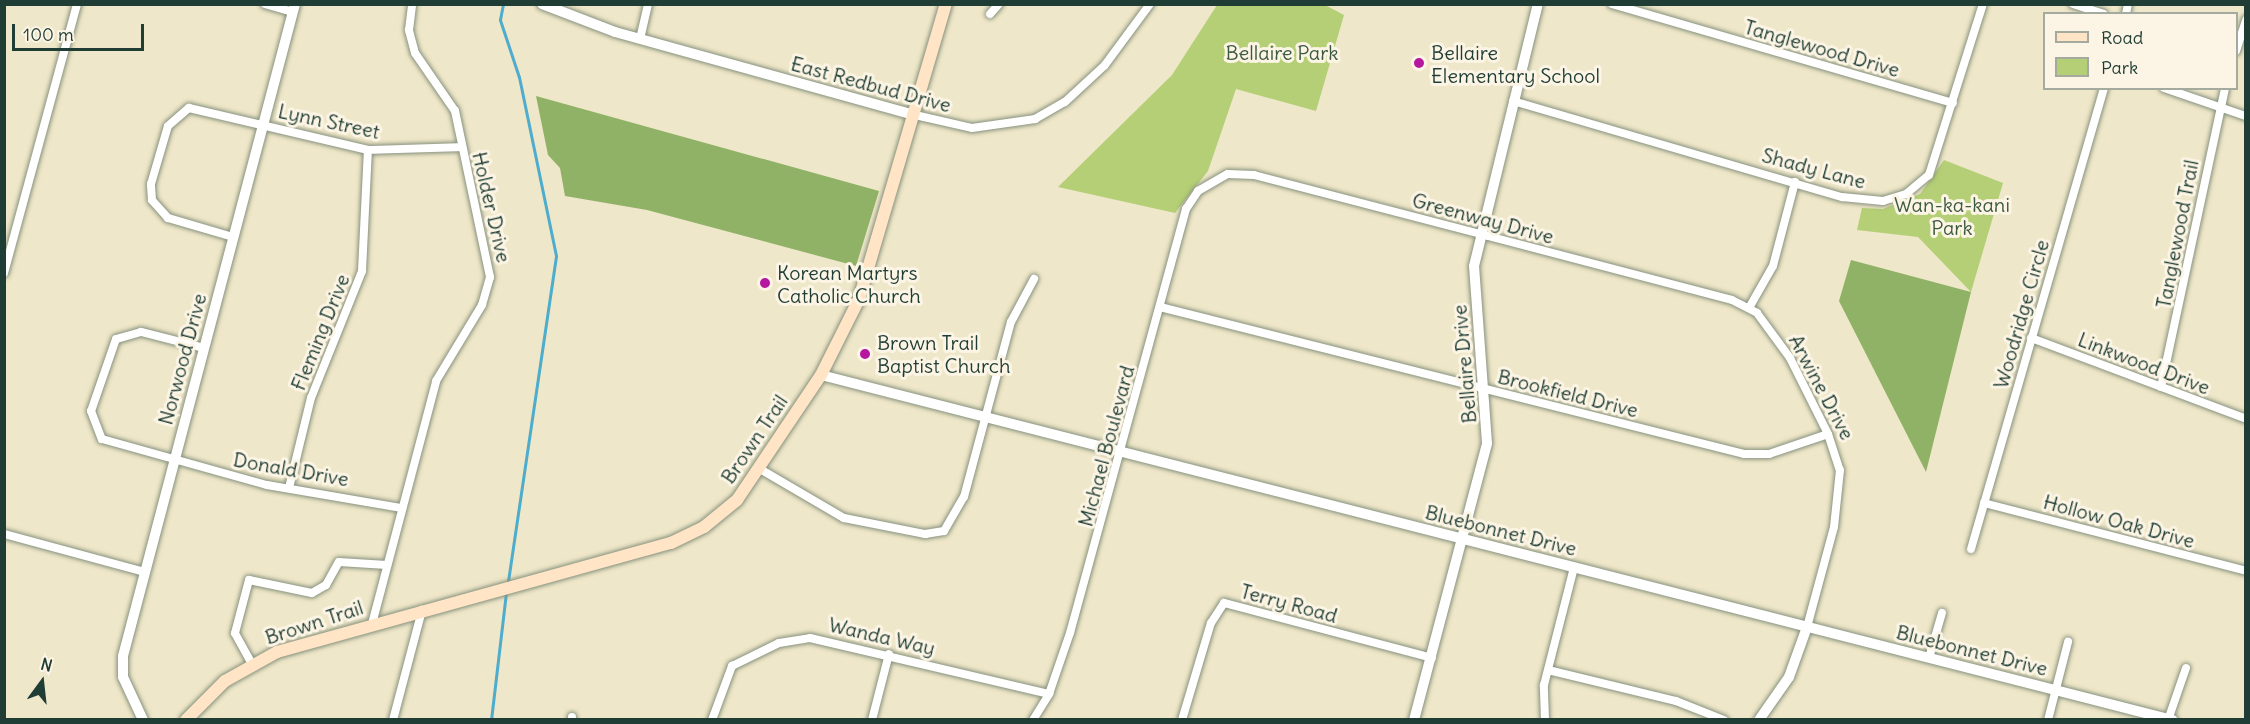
<!DOCTYPE html>
<html>
<head>
<meta charset="utf-8">
<style>
  body { margin:0 }
  #map { position:relative; width:2250px; height:724px; overflow:hidden; background:#efe7c9; font-family:Delius,sans-serif }
  div>[style] { position:absolute }
  .green>* { inset:0; background:#b4cf75 }
  .forest>* { inset:0; background:#8fb266 }
  .stream>* { height:3px; margin:-1.5px; padding:0 1.5px; transform-origin:1.5px; border-radius:1.5px; background:#4eaccd }
  .roads { filter:drop-shadow(0 0 2px #87927e) drop-shadow(0 0 2px #87927e) }
  .minor>* { height:8px; margin:-4px; padding:0 4px; transform-origin:4px; border-radius:4px; background:#fff }
  .tertiary>* { height:10px; margin:-5px; padding:0 5px; transform-origin:5px; border-radius:5px; background:#fff }
  .secondary>* { height:12px; margin:-6px; padding:0 6px; transform-origin:6px; border-radius:6px; background:#ffe4c6 }
  .dots>* { width:16px; height:16px; translate:-50% -50%; box-sizing:border-box; border:3px solid #fcf5e5; border-radius:50% }
  span { translate:-50% -50%; white-space:nowrap; text-align:center; line-height:1.15; -webkit-text-stroke:6px #fcf5e5; paint-order:stroke }
  .street-label { font-size:20px; color:#1f3d34 }
  .park-label { font-size:20px; color:#3d5a41 }
  .poi-label { font-size:20px; color:#1f3d34 }
  .left { translate:0 -50%; text-align:left }
  .frame { position:absolute; inset:0; border:6px solid #1f3d34; pointer-events:none }
  .legend { position:absolute; left:2043px; top:12px; width:195px; height:78px; box-sizing:border-box; background:#fcf5e5; border:2px solid #a4ab9e; margin:0; padding:8px 10px; list-style:none; font-size:18px; color:#1f3d34 }
  .legend li { display:flex; align-items:center; gap:12px; height:30px }
  .legend b { width:30px; border:2px solid #a4ab9e }
  .north { position:absolute; left:12px; top:652px; width:60px; height:60px; -webkit-text-stroke:4px #fcf5e5; paint-order:stroke; rotate:15deg; font-size:16px; font-weight:700; line-height:24px; text-align:center; color:#1f3d34 }
  .north::after { content:''; display:block; margin:auto; width:21px; height:27px; background:#1f3d34; clip-path:polygon(50% 0,100% 100%,50% 72%,0 100%) }
  .scale { position:absolute; left:12px; top:24px; width:132px; height:27px; box-sizing:border-box; border:3px solid #1f3d34; border-top:0; padding-left:8px; font-size:18px; line-height:21px; white-space:nowrap; color:#1f3d34; -webkit-text-stroke:4px #fcf5e5; paint-order:stroke }
</style>
</head>
<body>
<div id="map">
  <div class="green">
    <div style="clip-path:polygon(1217px 5px,1325px 5px,1344px 15px,1316px 111px,1236px 89px,1208px 171px,1175px 213px,1058px 187px,1172px 75px)"></div>
    <div style="clip-path:polygon(1944px 160px,2003px 183px,1971px 292px,1918px 237px,1857px 230px,1862px 208px,1883px 209px,1920px 194px)"></div>
  </div>
  <div class="forest">
    <div style="clip-path:polygon(536px 96px,879px 191px,856px 266px,647px 210px,565px 196px,560px 168px,548px 155px)"></div>
    <div style="clip-path:polygon(1851px 260px,1971px 292px,1926px 472px,1839px 301px)"></div>
  </div>
  <div class="stream">
    <div style="left:503px;top:4px;width:16px;rotate:101deg"></div>
    <div style="left:500px;top:20px;width:60px;rotate:71.6deg"></div>
    <div style="left:519px;top:77px;width:183px;rotate:78.3deg"></div>
    <div style="left:556px;top:256px;width:334px;rotate:98.4deg"></div>
    <div style="left:491px;top:720px;width:129px;rotate:-83.3deg"></div>
  </div>
  <div class="roads">
    <div class="minor">
      <div style="left:265px;top:4px;width:29px;rotate:16deg"></div>
      <div style="left:1612px;top:4px;width:355px;rotate:16.2deg"></div>
      <div style="left:2073px;top:4px;width:32px;rotate:18deg"></div>
      <div style="left:990px;top:14px;width:13px;rotate:-48deg"></div>
      <div style="left:2126px;top:14px;width:10px;rotate:-79deg"></div>
      <div style="left:640px;top:39px;width:36px;rotate:-77deg"></div>
      <div style="left:2236px;top:51px;width:33px;rotate:-72deg"></div>
      <div style="left:2164px;top:88px;width:87px;rotate:18.9deg"></div>
      <div style="left:1513px;top:101px;width:343px;rotate:16.3deg"></div>
      <div style="left:1842px;top:197px;width:41px;rotate:5.6deg"></div>
      <div style="left:1883px;top:201px;width:24px;rotate:-17deg"></div>
      <div style="left:1906px;top:194px;width:30px;rotate:-40deg"></div>
      <div style="left:1929px;top:175px;width:179px;rotate:-72.5deg"></div>
      <div style="left:915px;top:115px;width:58px;rotate:12.8deg"></div>
      <div style="left:972px;top:128px;width:64px;rotate:-8.1deg"></div>
      <div style="left:1035px;top:119px;width:34px;rotate:-30deg"></div>
      <div style="left:1065px;top:102px;width:54px;rotate:-42.8deg"></div>
      <div style="left:1105px;top:65px;width:76px;rotate:-53.6deg"></div>
      <div style="left:233px;top:237px;width:68px;rotate:-163.7deg"></div>
      <div style="left:168px;top:218px;width:24px;rotate:-132deg"></div>
      <div style="left:152px;top:200px;width:16px;rotate:-94deg"></div>
      <div style="left:151px;top:184px;width:60px;rotate:-73.7deg"></div>
      <div style="left:168px;top:126px;width:28px;rotate:-41deg"></div>
      <div style="left:189px;top:108px;width:184px;rotate:13.2deg"></div>
      <div style="left:368px;top:150px;width:93px;rotate:-1.8deg"></div>
      <div style="left:4px;top:273px;width:279px;rotate:-74.8deg"></div>
      <div style="left:1160px;top:307px;width:602px;rotate:14.13deg"></div>
      <div style="left:1744px;top:454px;width:25px"></div>
      <div style="left:1769px;top:454px;width:62px;rotate:-18.7deg"></div>
      <div style="left:1749px;top:308px;width:48px;rotate:-60.3deg"></div>
      <div style="left:1773px;top:266px;width:87px;rotate:-75.3deg"></div>
      <div style="left:2031px;top:338px;width:230px;rotate:20.6deg"></div>
      <div style="left:204px;top:348px;width:65px;rotate:-165.7deg"></div>
      <div style="left:141px;top:332px;width:26px;rotate:164deg"></div>
      <div style="left:116px;top:339px;width:76px;rotate:109.1deg"></div>
      <div style="left:91px;top:411px;width:30px;rotate:69deg"></div>
      <div style="left:102px;top:439px;width:171px;rotate:15.6deg"></div>
      <div style="left:267px;top:485px;width:137px;rotate:9.7deg"></div>
      <div style="left:2161px;top:387px;width:306px;rotate:-77.9deg"></div>
      <div style="left:760px;top:469px;width:97px;rotate:30.3deg"></div>
      <div style="left:844px;top:518px;width:83px;rotate:11.2deg"></div>
      <div style="left:925px;top:534px;width:19px;rotate:-9deg"></div>
      <div style="left:944px;top:531px;width:39px;rotate:-60deg"></div>
      <div style="left:964px;top:497px;width:181px;rotate:-75deg"></div>
      <div style="left:1011px;top:322px;width:49px;rotate:-61.9deg"></div>
      <div style="left:289px;top:488px;width:93px;rotate:-76.3deg"></div>
      <div style="left:311px;top:398px;width:137px;rotate:-68.1deg"></div>
      <div style="left:362px;top:271px;width:121px;rotate:-87.2deg"></div>
      <div style="left:1984px;top:503px;width:271px;rotate:14.5deg"></div>
      <div style="left:4px;top:534px;width:146px;rotate:15.1deg"></div>
      <div style="left:1971px;top:549px;width:480px;rotate:-73.9deg"></div>
      <div style="left:372px;top:624px;width:251px;rotate:-75.2deg"></div>
      <div style="left:436px;top:381px;width:89px;rotate:-58.8deg"></div>
      <div style="left:482px;top:305px;width:29px;rotate:-74deg"></div>
      <div style="left:490px;top:277px;width:170px;rotate:-101.9deg"></div>
      <div style="left:455px;top:111px;width:70px;rotate:-124.6deg"></div>
      <div style="left:415px;top:53px;width:24px;rotate:-105deg"></div>
      <div style="left:409px;top:30px;width:26px;rotate:-83deg"></div>
      <div style="left:1929px;top:658px;width:47px;rotate:-73.9deg"></div>
      <div style="left:252px;top:664px;width:35px;rotate:-119deg"></div>
      <div style="left:235px;top:633px;width:55px;rotate:-75.2deg"></div>
      <div style="left:249px;top:580px;width:64px;rotate:11.7deg"></div>
      <div style="left:312px;top:593px;width:16px;rotate:-30deg"></div>
      <div style="left:326px;top:585px;width:26px;rotate:-61deg"></div>
      <div style="left:339px;top:562px;width:48px;rotate:3.6deg"></div>
      <div style="left:1548px;top:670px;width:132px;rotate:13.6deg"></div>
      <div style="left:1676px;top:701px;width:52px;rotate:21.6deg"></div>
      <div style="left:393px;top:720px;width:114px;rotate:-75.2deg"></div>
      <div style="left:572px;top:720px;width:3px;rotate:-90deg"></div>
      <div style="left:712px;top:720px;width:58px;rotate:-69.7deg"></div>
      <div style="left:732px;top:666px;width:52px;rotate:-26.1deg"></div>
      <div style="left:779px;top:643px;width:31px;rotate:-9deg"></div>
      <div style="left:810px;top:638px;width:245px;rotate:13.2deg"></div>
      <div style="left:872px;top:720px;width:68px;rotate:-75.6deg"></div>
      <div style="left:1033px;top:720px;width:31px;rotate:-58deg"></div>
      <div style="left:1049px;top:694px;width:65px;rotate:-71deg"></div>
      <div style="left:1070px;top:633px;width:440px;rotate:-74.7deg"></div>
      <div style="left:1186px;top:209px;width:22px;rotate:-56deg"></div>
      <div style="left:1198px;top:191px;width:34px;rotate:-30deg"></div>
      <div style="left:1228px;top:174px;width:26px;rotate:2deg"></div>
      <div style="left:1254px;top:175px;width:242px;rotate:14.6deg"></div>
      <div style="left:1488px;top:236px;width:252px;rotate:14.7deg"></div>
      <div style="left:1732px;top:300px;width:28px;rotate:27deg"></div>
      <div style="left:1757px;top:313px;width:56px;rotate:53.7deg"></div>
      <div style="left:1790px;top:358px;width:85px;rotate:63.4deg"></div>
      <div style="left:1828px;top:434px;width:38px;rotate:72deg"></div>
      <div style="left:1840px;top:470px;width:57px;rotate:96deg"></div>
      <div style="left:1834px;top:527px;width:104px;rotate:105.1deg"></div>
      <div style="left:1182px;top:720px;width:101px;rotate:-73.4deg"></div>
      <div style="left:1211px;top:623px;width:24px;rotate:-57deg"></div>
      <div style="left:1224px;top:603px;width:215px;rotate:14.8deg"></div>
      <div style="left:1545px;top:720px;width:35px;rotate:-92deg"></div>
      <div style="left:1544px;top:685px;width:122px;rotate:-75.7deg"></div>
      <div style="left:2048px;top:720px;width:81px;rotate:-75.6deg"></div>
      <div style="left:2168px;top:720px;width:55px;rotate:-70.9deg"></div>
    </div>
    <div class="tertiary">
      <div style="left:542px;top:4px;width:78px;rotate:21deg"></div>
      <div style="left:615px;top:32px;width:311px;rotate:15.5deg"></div>
      <div style="left:821px;top:375px;width:1395px;rotate:14.32deg"></div>
      <div style="left:143px;top:720px;width:47px;rotate:-114.9deg"></div>
      <div style="left:123px;top:677px;width:21px;rotate:-90deg"></div>
      <div style="left:123px;top:656px;width:674px;rotate:-75.22deg"></div>
      <div style="left:1414px;top:720px;width:286px;rotate:-75.2deg"></div>
      <div style="left:1487px;top:443px;width:177px;rotate:-94.2deg"></div>
      <div style="left:1474px;top:266px;width:270px;rotate:-76.3deg"></div>
      <div style="left:1759px;top:720px;width:52px;rotate:-55.1deg"></div>
      <div style="left:1789px;top:677px;width:53px;rotate:-70.2deg"></div>
    </div>
    <div class="secondary">
      <div style="left:186px;top:720px;width:55px;rotate:-45deg"></div>
      <div style="left:225px;top:681px;width:60px;rotate:-29.1deg"></div>
      <div style="left:277px;top:652px;width:409px;rotate:-15.5deg"></div>
      <div style="left:671px;top:543px;width:37px;rotate:-26deg"></div>
      <div style="left:704px;top:527px;width:43px;rotate:-39.3deg"></div>
      <div style="left:737px;top:500px;width:151px;rotate:-56.1deg"></div>
      <div style="left:821px;top:375px;width:85px;rotate:-63.4deg"></div>
      <div style="left:859px;top:299px;width:308px;rotate:-73.6deg"></div>
    </div>
  </div>
  <div class="dots">
    <div style="left:1419px;top:63px;background:#b5179e"></div>
    <div style="left:765px;top:283px;background:#b5179e"></div>
    <div style="left:865px;top:354px;background:#b5179e"></div>
  </div>
  <div class="street-label">
    <span style="left:1822px;top:48px;rotate:16deg">Tanglewood Drive</span>
    <span style="left:871px;top:84px;rotate:15deg">East Redbud Drive</span>
    <span style="left:329px;top:121px;rotate:12deg">Lynn Street</span>
    <span style="left:1814px;top:168px;rotate:15deg">Shady Lane</span>
    <span style="left:492px;top:207px;rotate:77deg">Holder Drive</span>
    <span style="left:1483px;top:218px;rotate:15deg">Greenway Drive</span>
    <span style="left:2177px;top:234px;rotate:-79deg">Tanglewood Trail</span>
    <span style="left:2021px;top:314px;rotate:-74deg">Woodridge Circle</span>
    <span style="left:320px;top:332px;rotate:-68deg">Fleming Drive</span>
    <span style="left:182px;top:359px;rotate:-75deg">Norwood Drive</span>
    <span style="left:2144px;top:363px;rotate:21deg">Linkwood Drive</span>
    <span style="left:1464px;top:364px;rotate:-95deg">Bellaire Drive</span>
    <span style="left:1822px;top:387px;rotate:62deg">Arwine Drive</span>
    <span style="left:1568px;top:393px;rotate:14deg">Brookfield Drive</span>
    <span style="left:754px;top:439px;rotate:-56deg">Brown Trail</span>
    <span style="left:1106px;top:446px;rotate:-75deg">Michael Boulevard</span>
    <span style="left:291px;top:469px;rotate:10deg">Donald Drive</span>
    <span style="left:2119px;top:521px;rotate:15deg">Hollow Oak Drive</span>
    <span style="left:1501px;top:530px;rotate:14deg">Bluebonnet Drive</span>
    <span style="left:1289px;top:603px;rotate:15deg">Terry Road</span>
    <span style="left:314px;top:622px;rotate:-18deg">Brown Trail</span>
    <span style="left:882px;top:636px;rotate:13deg">Wanda Way</span>
    <span style="left:1972px;top:650px;rotate:14deg">Bluebonnet Drive</span>
  </div>
  <div class="park-label">
    <span style="left:1282px;top:52px">Bellaire Park</span>
    <span style="left:1952px;top:216px">Wan-ka-kani<br>Park</span>
  </div>
  <div class="poi-label">
    <span class="left" style="left:1431px;top:64px">Bellaire<br>Elementary School</span>
    <span class="left" style="left:777px;top:284px">Korean Martyrs<br>Catholic Church</span>
    <span class="left" style="left:877px;top:354px">Brown Trail<br>Baptist Church</span>
  </div>
  <div class="frame"></div>
  <ul class="legend">
  <li><b style="height:8px;background:#ffe4c6"></b>Road</li>
  <li><b style="height:16px;background:#b4cf75"></b>Park</li>
  </ul>
  <div class="north">N</div>
  <div class="scale">100 m</div>
</div>
</body>
</html>
